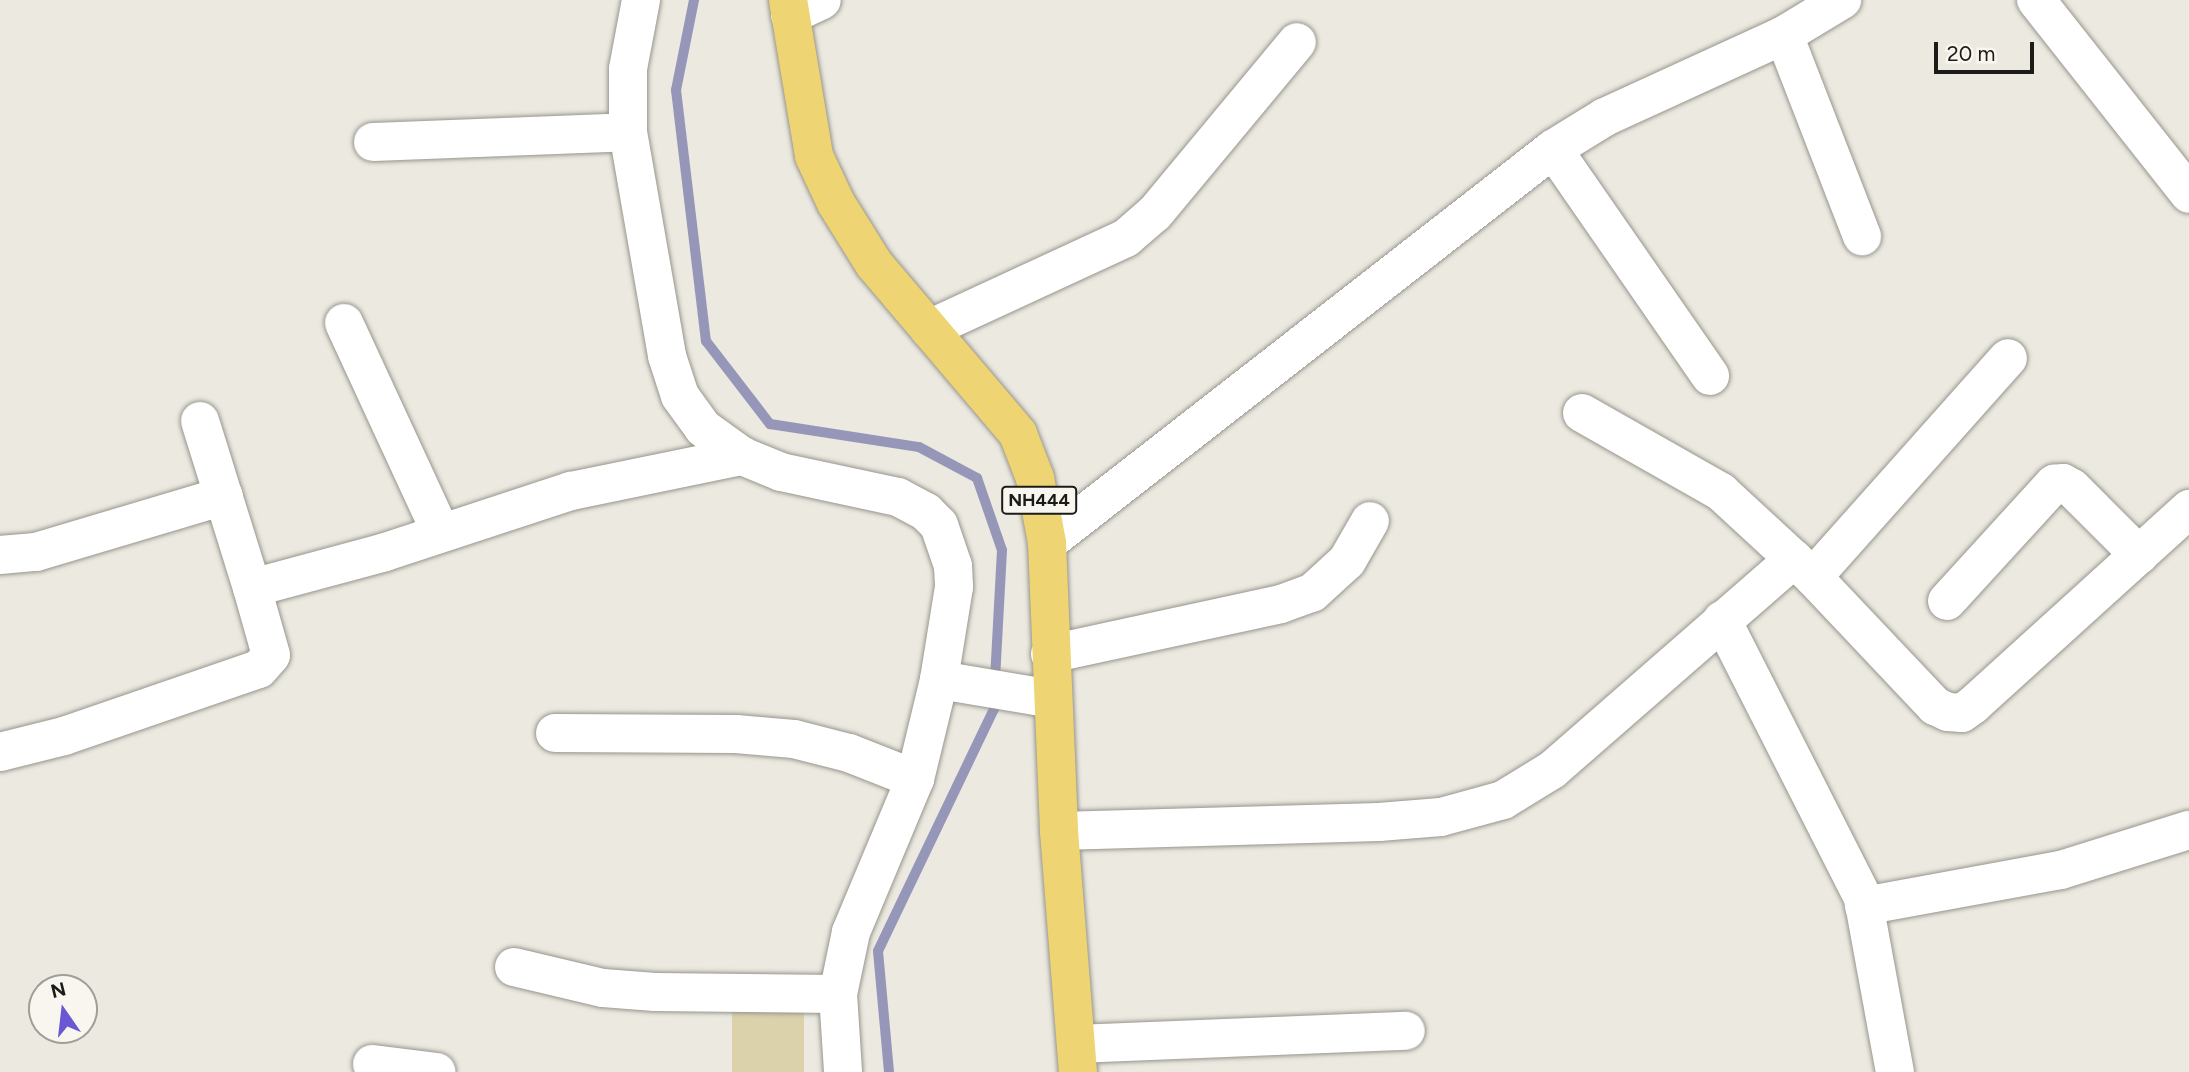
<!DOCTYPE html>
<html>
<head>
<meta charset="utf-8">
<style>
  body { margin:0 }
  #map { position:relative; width:2189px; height:1072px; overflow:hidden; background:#ebe9e0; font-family:Figtree,sans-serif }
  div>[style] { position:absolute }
  .stream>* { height:10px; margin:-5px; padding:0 5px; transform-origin:5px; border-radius:5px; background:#9696b9 }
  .building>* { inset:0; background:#dbd1ab; transform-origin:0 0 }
  .roads { filter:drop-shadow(0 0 2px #97958d) drop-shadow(0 0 2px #97958d) }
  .minor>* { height:38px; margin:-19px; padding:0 19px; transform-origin:19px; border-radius:19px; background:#fff }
  .trunk>* { height:38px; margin:-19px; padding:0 19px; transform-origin:19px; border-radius:19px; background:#eed472 }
  span { translate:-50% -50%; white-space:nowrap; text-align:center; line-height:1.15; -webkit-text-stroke:5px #f8f6ee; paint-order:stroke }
  .shield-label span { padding:2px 5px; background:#f8f6ee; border:2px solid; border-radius:5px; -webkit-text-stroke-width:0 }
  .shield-label { font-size:18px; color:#1b1b18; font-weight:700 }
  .north { position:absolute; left:28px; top:974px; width:70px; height:70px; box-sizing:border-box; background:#f8f6ee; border:2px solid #a09e98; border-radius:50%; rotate:346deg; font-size:19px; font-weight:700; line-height:28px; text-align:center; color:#1b1b18 }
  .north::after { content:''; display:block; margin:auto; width:24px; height:32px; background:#6a58d2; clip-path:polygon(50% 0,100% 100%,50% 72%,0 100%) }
  .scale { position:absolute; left:1934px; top:42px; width:100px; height:32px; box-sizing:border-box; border:4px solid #1b1b18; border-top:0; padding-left:9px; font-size:21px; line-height:24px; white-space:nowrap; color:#1b1b18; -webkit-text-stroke:5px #f8f6ee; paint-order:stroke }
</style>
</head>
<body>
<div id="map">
  <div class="stream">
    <div style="left:694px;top:0;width:92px;rotate:101.3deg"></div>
    <div style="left:676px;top:90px;width:253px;rotate:83.2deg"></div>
    <div style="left:706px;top:341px;width:105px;rotate:52.4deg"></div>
    <div style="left:770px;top:424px;width:151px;rotate:8.8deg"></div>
    <div style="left:919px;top:447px;width:66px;rotate:28.1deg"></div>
    <div style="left:977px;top:478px;width:76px;rotate:70.9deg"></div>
    <div style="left:1002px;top:550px;width:131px;rotate:93.1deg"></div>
    <div style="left:889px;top:1072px;width:121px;rotate:-95.2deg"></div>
    <div style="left:878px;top:951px;width:268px;rotate:-64.4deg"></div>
    <div style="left:994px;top:709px;width:12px;rotate:-90deg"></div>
  </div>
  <div class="building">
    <div style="left:732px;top:1000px;width:72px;height:72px"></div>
  </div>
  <div class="roads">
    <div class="minor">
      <div style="left:641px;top:0;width:70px;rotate:100.7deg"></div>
      <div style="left:628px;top:69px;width:63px;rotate:90deg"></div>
      <div style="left:628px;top:132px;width:227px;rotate:80.1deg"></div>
      <div style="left:667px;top:356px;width:42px;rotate:72deg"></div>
      <div style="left:680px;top:396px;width:39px;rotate:54deg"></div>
      <div style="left:703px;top:428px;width:48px;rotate:35.7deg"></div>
      <div style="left:742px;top:456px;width:42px;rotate:22.3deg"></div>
      <div style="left:781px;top:472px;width:120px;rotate:12.1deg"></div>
      <div style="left:898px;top:497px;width:32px;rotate:28deg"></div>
      <div style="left:926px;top:512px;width:18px;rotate:45deg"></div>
      <div style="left:939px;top:525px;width:43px;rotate:71.1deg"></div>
      <div style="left:953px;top:566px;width:21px;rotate:87deg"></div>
      <div style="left:954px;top:587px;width:94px;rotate:99.2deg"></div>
      <div style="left:939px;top:680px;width:102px;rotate:103.6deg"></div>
      <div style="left:915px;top:779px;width:166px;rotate:112.7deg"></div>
      <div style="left:851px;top:932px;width:63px;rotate:101.8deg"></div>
      <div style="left:838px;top:994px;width:78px;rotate:86.3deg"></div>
      <div style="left:2036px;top:0;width:247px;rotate:51.7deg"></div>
      <div style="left:790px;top:15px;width:35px;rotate:-25deg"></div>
      <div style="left:1784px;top:35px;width:216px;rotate:68.8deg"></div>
      <div style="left:373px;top:142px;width:255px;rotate:-2.2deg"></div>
      <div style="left:1553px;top:149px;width:276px;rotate:55.3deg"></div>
      <div style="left:344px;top:323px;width:231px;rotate:65.2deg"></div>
      <div style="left:929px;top:329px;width:217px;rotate:-24.8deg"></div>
      <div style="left:1126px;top:238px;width:38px;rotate:-41deg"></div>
      <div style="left:1155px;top:213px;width:222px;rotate:-50.3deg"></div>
      <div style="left:1582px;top:413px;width:160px;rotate:29.6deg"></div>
      <div style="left:1721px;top:492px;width:125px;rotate:42.7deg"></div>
      <div style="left:1813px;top:577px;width:178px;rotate:46.6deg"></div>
      <div style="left:1935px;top:706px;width:14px;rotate:25deg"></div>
      <div style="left:1948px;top:712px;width:14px;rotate:4deg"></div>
      <div style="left:1962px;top:713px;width:14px;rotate:-36deg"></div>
      <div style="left:1973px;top:705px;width:292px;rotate:-42.2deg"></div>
      <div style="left:200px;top:421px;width:175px;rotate:72.7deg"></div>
      <div style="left:1047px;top:543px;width:641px;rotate:-37.91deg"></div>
      <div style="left:1553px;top:149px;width:61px;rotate:-31.6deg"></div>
      <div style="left:1605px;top:117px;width:197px;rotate:-24.6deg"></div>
      <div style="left:1784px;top:35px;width:68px;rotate:-31.1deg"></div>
      <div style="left:0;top:555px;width:36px;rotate:-5deg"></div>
      <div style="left:36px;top:552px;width:196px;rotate:-16.6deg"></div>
      <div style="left:1813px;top:577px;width:293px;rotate:-48.3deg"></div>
      <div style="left:1947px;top:601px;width:159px;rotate:-47.6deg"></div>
      <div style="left:2054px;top:484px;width:9px;rotate:-6deg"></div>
      <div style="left:2063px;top:483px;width:10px;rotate:29deg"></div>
      <div style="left:2072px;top:488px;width:95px;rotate:45deg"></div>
      <div style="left:1722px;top:620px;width:312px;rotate:63.1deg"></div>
      <div style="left:1863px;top:898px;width:177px;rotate:79.6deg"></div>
      <div style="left:1050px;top:654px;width:236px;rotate:-12.2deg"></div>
      <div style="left:1281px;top:604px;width:33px;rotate:-20deg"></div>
      <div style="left:1312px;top:593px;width:47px;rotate:-42.4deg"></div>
      <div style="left:1347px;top:561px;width:46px;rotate:-60.1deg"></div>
      <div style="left:939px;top:680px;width:115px;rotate:9.5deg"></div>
      <div style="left:555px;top:733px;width:181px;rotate:0.3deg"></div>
      <div style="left:736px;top:734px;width:58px;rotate:4.9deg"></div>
      <div style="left:794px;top:739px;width:57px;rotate:14.3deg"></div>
      <div style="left:849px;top:753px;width:71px;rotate:21.5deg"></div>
      <div style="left:0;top:752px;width:66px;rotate:-14deg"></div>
      <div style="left:64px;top:736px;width:206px;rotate:-19deg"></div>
      <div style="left:259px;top:669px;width:18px;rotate:-49deg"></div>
      <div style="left:271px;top:655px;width:70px;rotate:-105.8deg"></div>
      <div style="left:252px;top:588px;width:138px;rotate:-15.1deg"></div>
      <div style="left:385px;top:552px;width:196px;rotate:-18.2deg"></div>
      <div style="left:571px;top:491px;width:175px;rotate:-11.6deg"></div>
      <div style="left:1059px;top:831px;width:320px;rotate:-1.6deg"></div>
      <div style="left:1379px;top:822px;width:62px;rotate:-4.6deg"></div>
      <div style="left:1441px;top:817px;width:64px;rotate:-15.3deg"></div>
      <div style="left:1503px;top:800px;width:57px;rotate:-31.5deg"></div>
      <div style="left:1552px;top:770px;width:321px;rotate:-41.1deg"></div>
      <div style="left:1864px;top:906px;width:200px;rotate:-10.4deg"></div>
      <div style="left:2061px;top:870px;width:134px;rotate:-17.4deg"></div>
      <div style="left:514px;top:967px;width:91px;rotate:13.3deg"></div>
      <div style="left:603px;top:988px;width:52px;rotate:4.4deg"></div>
      <div style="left:655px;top:992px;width:183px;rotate:0.6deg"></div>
      <div style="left:1076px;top:1044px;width:330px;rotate:-2.3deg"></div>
      <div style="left:372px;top:1064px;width:65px;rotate:7deg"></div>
    </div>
    <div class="trunk">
      <div style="left:788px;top:0;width:158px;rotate:80.5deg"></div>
      <div style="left:814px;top:156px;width:52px;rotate:64.9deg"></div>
      <div style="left:836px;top:203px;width:72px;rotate:58.1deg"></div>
      <div style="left:874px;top:264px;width:223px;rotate:49.7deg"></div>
      <div style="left:1018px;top:434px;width:47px;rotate:68.9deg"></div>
      <div style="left:1035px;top:478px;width:66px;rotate:79.5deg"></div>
      <div style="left:1047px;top:543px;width:288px;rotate:87.6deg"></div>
      <div style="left:1059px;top:831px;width:242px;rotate:85.5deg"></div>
    </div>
  </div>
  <div class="shield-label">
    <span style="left:1039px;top:500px">NH444</span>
  </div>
  <div class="north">N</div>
  <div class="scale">20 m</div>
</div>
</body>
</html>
